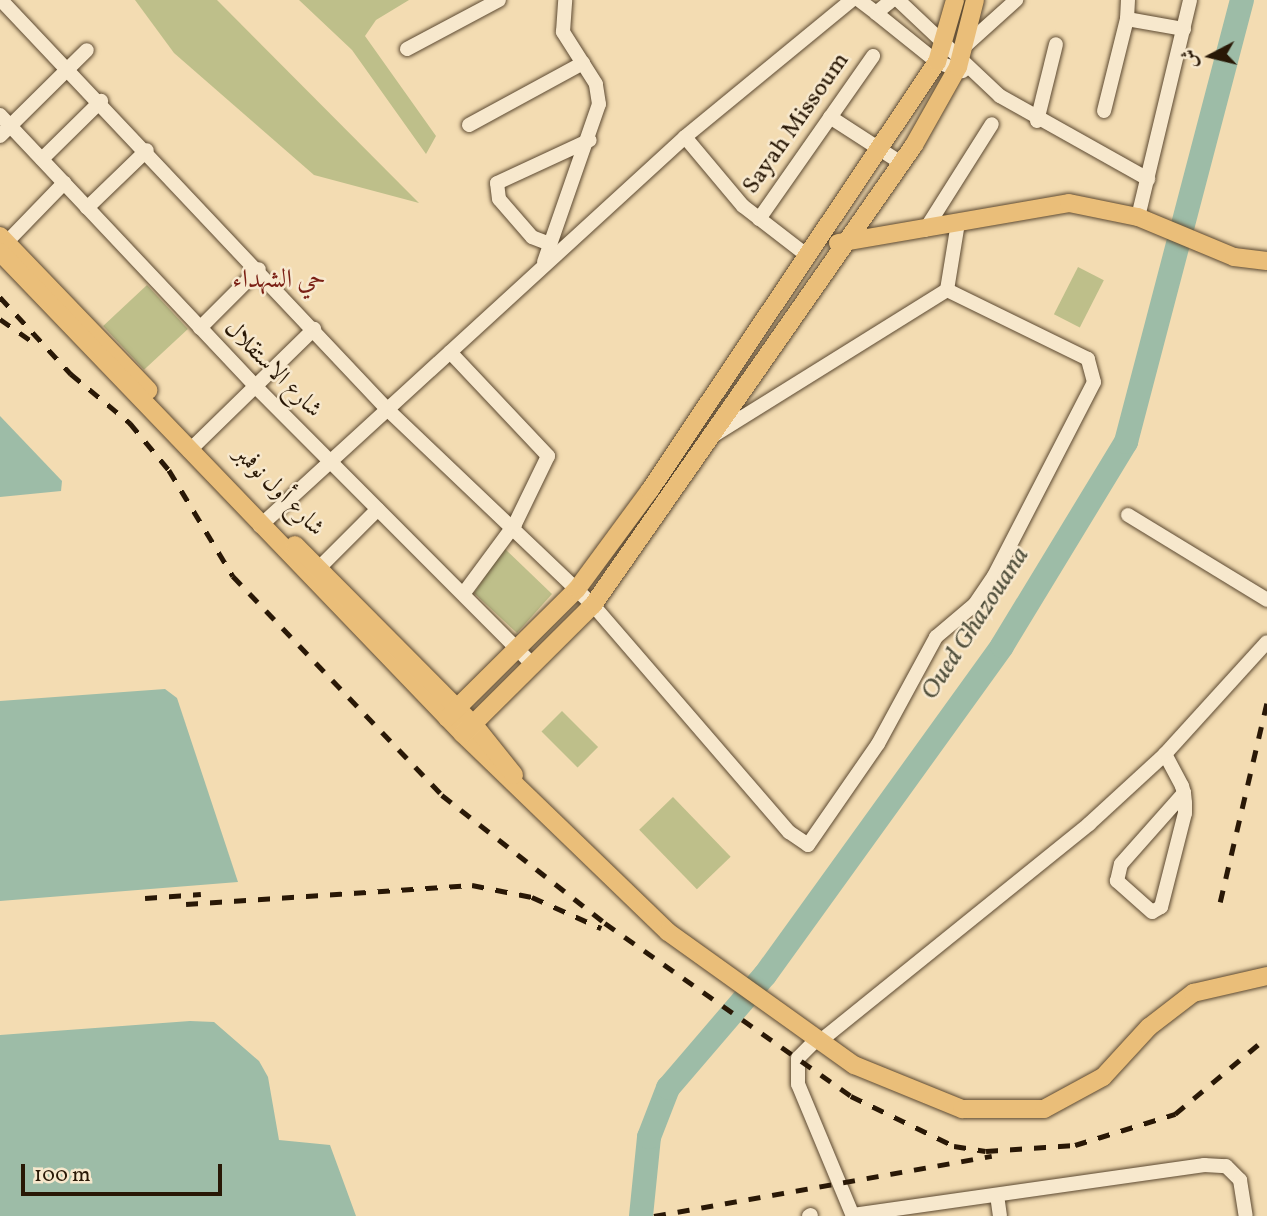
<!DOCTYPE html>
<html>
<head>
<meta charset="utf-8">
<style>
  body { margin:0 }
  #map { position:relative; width:1267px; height:1216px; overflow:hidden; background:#f3dcb2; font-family:Vollkorn,Amiri,serif }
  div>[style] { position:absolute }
  .green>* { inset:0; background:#bebf8a; transform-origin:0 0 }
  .water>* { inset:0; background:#9dbca7 }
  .river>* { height:24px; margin:-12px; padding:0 12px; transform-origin:12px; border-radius:12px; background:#9dbca7 }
  .roads { filter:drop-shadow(0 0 2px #5c4931) drop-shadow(0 0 2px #5c4931) }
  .minor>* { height:14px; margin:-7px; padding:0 7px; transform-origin:7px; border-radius:7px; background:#f7e8cd }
  .major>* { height:18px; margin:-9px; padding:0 9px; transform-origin:9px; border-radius:9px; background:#eabe79 }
  .rail>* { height:4.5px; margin-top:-2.25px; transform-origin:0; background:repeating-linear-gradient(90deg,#291806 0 12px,transparent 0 24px) }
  span { translate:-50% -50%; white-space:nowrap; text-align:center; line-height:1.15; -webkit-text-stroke:5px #f7e8cd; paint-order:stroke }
  .street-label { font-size:24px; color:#291806 }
  .neighbourhood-label { font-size:26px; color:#7a1f14 }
  .water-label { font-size:26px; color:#52513e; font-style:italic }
  .north { position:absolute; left:1176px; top:21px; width:70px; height:70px; -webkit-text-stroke:5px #f7e8cd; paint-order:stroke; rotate:263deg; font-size:19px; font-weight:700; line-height:28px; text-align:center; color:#291806 }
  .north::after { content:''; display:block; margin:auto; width:24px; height:32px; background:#291806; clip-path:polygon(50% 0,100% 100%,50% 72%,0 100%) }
  .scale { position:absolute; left:21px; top:1164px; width:201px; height:32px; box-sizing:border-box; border:4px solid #291806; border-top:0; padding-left:9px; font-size:21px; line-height:24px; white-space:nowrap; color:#291806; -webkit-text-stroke:5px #f7e8cd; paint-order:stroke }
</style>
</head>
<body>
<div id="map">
  <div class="green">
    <div style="clip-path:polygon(135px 0,217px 0,419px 203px,314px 175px,174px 53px)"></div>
    <div style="clip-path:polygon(299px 0,409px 0,376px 20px,365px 36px,436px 136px,426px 154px,352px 50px)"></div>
    <div style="left:1078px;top:267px;width:29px;height:53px;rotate:27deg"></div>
    <div style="left:147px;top:285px;width:60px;height:60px;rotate:47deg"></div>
    <div style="clip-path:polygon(504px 548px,552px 594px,517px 633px,474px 593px)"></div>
    <div style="left:562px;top:711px;width:51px;height:29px;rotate:45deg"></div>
    <div style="left:673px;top:797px;width:83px;height:47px;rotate:46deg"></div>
  </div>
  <div class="water">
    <div style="clip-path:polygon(0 416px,62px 481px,61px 491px,0 497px)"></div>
    <div style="clip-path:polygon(165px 689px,177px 698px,238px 882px,0 901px,0 701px)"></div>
    <div style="clip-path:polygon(190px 1021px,214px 1022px,259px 1061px,268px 1077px,279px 1140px,330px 1145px,356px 1216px,0 1216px,0 1035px)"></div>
  </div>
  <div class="river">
    <div style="left:641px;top:1216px;width:79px;rotate:-84.2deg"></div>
    <div style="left:649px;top:1137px;width:53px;rotate:-68.8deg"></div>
    <div style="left:668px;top:1088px;width:149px;rotate:-49.4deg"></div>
    <div style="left:765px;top:975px;width:405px;rotate:-54.2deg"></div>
    <div style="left:1002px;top:646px;width:239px;rotate:-58.7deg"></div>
    <div style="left:1126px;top:442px;width:457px;rotate:-75.3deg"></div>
  </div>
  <div class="roads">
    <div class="minor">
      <div style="left:1px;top:0;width:562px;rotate:46.66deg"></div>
      <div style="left:387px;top:409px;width:284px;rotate:43.6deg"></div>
      <div style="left:593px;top:605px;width:300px;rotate:49.2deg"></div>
      <div style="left:789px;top:832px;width:23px;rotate:34deg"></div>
      <div style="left:808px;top:845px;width:123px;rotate:-55.3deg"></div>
      <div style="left:878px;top:744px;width:122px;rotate:-61.5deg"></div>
      <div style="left:936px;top:637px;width:51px;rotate:-40.2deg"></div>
      <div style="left:975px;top:604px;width:34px;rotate:-56deg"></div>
      <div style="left:994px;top:576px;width:218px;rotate:-62.7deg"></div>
      <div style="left:1094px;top:382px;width:24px;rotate:-105deg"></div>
      <div style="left:1088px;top:359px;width:157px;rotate:-153.9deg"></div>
      <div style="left:859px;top:0;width:21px;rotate:37deg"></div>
      <div style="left:876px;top:13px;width:21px;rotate:-39deg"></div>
      <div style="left:898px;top:0;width:140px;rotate:43.3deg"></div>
      <div style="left:1000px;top:96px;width:170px;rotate:29.3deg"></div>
      <div style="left:876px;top:13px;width:78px;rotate:38.8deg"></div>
      <div style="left:937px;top:62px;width:27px;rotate:20deg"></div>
      <div style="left:1127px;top:19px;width:19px;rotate:-87deg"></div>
      <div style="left:965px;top:46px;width:69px;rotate:-42deg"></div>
      <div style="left:407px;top:49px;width:104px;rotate:-28deg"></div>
      <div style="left:1104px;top:111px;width:95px;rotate:-76deg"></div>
      <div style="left:1127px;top:19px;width:58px;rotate:10deg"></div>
      <div style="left:0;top:115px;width:374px;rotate:46.7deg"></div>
      <div style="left:256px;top:387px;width:392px;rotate:45.1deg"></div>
      <div style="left:830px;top:117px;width:85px;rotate:32.9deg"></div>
      <div style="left:1037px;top:121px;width:79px;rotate:-76.1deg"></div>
      <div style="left:469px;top:125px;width:130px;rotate:-28.5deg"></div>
      <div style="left:0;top:136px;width:122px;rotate:-44.7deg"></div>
      <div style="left:685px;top:137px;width:90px;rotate:50deg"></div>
      <div style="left:743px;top:206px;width:83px;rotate:37.7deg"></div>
      <div style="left:42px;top:159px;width:83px;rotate:-44.5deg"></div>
      <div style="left:87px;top:208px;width:83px;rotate:-44deg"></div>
      <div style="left:1138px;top:217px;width:223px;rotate:-76.5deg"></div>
      <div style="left:759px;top:219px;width:199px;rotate:-55deg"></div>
      <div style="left:925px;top:230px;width:125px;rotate:-57.7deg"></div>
      <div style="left:550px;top:244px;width:19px;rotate:-159deg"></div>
      <div style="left:532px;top:237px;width:50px;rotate:-131deg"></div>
      <div style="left:499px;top:199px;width:16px;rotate:-97deg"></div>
      <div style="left:497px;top:183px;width:102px;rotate:-24.8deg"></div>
      <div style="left:1px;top:248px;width:91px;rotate:-45.9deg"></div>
      <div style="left:544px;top:262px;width:167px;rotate:-70.8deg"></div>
      <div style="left:599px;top:104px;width:20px;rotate:-99deg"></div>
      <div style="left:596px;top:84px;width:62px;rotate:-122.4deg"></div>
      <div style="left:563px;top:32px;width:32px;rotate:-86deg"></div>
      <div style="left:200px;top:328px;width:83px;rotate:-45deg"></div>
      <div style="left:450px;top:352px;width:143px;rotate:46.7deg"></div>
      <div style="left:548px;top:456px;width:76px;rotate:115.9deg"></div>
      <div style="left:515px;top:524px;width:86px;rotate:126.5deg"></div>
      <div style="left:714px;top:435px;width:274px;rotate:-31.9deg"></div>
      <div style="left:947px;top:290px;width:68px;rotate:-80.7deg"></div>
      <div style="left:189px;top:451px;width:175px;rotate:-44.3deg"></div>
      <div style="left:1128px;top:515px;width:163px;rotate:31.4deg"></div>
      <div style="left:260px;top:526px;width:576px;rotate:-42.47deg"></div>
      <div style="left:685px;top:137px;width:216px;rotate:-39.4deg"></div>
      <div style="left:319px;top:568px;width:83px;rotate:-45deg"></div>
      <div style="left:1165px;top:754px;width:36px;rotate:62deg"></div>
      <div style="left:1182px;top:786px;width:7px;rotate:74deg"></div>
      <div style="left:1184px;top:793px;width:10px;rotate:84deg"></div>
      <div style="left:1185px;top:803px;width:10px;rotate:90deg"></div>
      <div style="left:1185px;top:813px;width:97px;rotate:104.3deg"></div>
      <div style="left:1161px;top:907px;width:10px;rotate:151deg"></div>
      <div style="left:1152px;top:912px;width:47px;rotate:-138.5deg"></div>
      <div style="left:1117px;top:881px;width:17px;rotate:-77deg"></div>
      <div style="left:1121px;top:864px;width:95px;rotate:-48.4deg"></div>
      <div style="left:816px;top:1040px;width:25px;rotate:135deg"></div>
      <div style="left:798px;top:1058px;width:26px;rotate:90deg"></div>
      <div style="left:798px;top:1084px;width:143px;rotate:67.4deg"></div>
      <div style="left:819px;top:1042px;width:347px;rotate:-38.9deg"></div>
      <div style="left:1089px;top:824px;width:103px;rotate:-42.6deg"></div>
      <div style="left:1165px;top:754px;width:151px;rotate:-47.7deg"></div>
      <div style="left:997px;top:1195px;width:21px;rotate:82deg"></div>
      <div style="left:853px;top:1215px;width:355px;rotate:-8.1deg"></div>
      <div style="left:1204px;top:1165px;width:22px;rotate:3deg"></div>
      <div style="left:1226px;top:1166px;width:20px;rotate:45deg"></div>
      <div style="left:1240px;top:1180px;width:36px;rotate:81deg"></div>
      <div style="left:809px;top:1216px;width:2px;rotate:-27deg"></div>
    </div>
    <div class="major">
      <div style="left:0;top:236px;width:214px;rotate:46.1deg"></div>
      <div style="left:838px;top:243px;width:234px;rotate:-9.8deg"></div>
      <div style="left:1069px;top:203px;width:70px;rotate:11.5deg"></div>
      <div style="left:1138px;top:217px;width:104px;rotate:22.6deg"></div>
      <div style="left:1234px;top:257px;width:33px;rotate:7deg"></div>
      <div style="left:0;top:252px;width:668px;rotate:46.15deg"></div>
      <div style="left:463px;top:734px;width:285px;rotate:44deg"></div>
      <div style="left:668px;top:932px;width:229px;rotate:35.6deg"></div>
      <div style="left:854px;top:1065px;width:117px;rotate:22.2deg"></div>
      <div style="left:962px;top:1109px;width:82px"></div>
      <div style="left:1044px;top:1109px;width:67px;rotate:-28.5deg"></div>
      <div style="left:1103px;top:1077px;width:68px;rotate:-47.4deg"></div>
      <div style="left:1149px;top:1027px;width:56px;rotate:-37.7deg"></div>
      <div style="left:1193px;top:993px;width:76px;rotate:-12.9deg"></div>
      <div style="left:295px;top:545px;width:254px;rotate:45.2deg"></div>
      <div style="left:474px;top:725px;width:64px;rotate:51.3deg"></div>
      <div style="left:447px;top:718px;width:183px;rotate:-44.8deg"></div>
      <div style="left:577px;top:589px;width:123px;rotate:-53.6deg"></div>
      <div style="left:650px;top:490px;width:515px;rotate:-56.16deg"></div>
      <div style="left:937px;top:62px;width:65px;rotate:-73.8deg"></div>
      <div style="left:463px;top:734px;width:183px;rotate:-44.8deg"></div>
      <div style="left:593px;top:605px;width:561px;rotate:-55.09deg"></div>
      <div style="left:914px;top:145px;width:90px;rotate:-60.6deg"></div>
      <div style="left:958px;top:67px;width:69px;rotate:-75.8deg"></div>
    </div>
  </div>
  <div class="rail">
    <div style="left:0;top:297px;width:105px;rotate:47.3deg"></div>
    <div style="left:71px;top:374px;width:77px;rotate:39.7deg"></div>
    <div style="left:130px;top:423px;width:61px;rotate:50.3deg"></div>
    <div style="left:169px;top:470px;width:124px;rotate:58.9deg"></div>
    <div style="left:233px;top:576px;width:303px;rotate:46.3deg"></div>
    <div style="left:442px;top:795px;width:207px;rotate:38.1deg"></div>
    <div style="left:605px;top:923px;width:301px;rotate:35.1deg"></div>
    <div style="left:851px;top:1096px;width:114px;rotate:25.9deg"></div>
    <div style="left:954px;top:1146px;width:32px;rotate:9deg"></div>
    <div style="left:986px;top:1151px;width:89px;rotate:-3.9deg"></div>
    <div style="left:1075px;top:1145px;width:105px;rotate:-17.2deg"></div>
    <div style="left:1175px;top:1114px;width:120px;rotate:-39.9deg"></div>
    <div style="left:0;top:319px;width:39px;rotate:35deg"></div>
    <div style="left:145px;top:898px;width:56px;rotate:-4.1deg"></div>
    <div style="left:1220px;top:902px;width:206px;rotate:-76.8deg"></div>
    <div style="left:186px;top:904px;width:287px;rotate:-3.8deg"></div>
    <div style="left:472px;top:885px;width:61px;rotate:11.3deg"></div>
    <div style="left:532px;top:897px;width:76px;rotate:24.2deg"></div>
    <div style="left:654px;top:1216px;width:343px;rotate:-10.1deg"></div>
  </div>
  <div class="street-label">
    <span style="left:797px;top:124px;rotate:-55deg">Sayah Missoum</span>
    <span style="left:272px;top:370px;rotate:45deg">شارع الاستقلال</span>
    <span style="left:278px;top:492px;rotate:45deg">شارع أول نوفمبر</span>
  </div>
  <div class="neighbourhood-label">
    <span style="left:279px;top:281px">حي الشهداء</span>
  </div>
  <div class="water-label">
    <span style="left:976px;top:624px;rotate:-57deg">Oued Ghazouana</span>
  </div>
  <div class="north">ش</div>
  <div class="scale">100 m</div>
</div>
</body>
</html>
